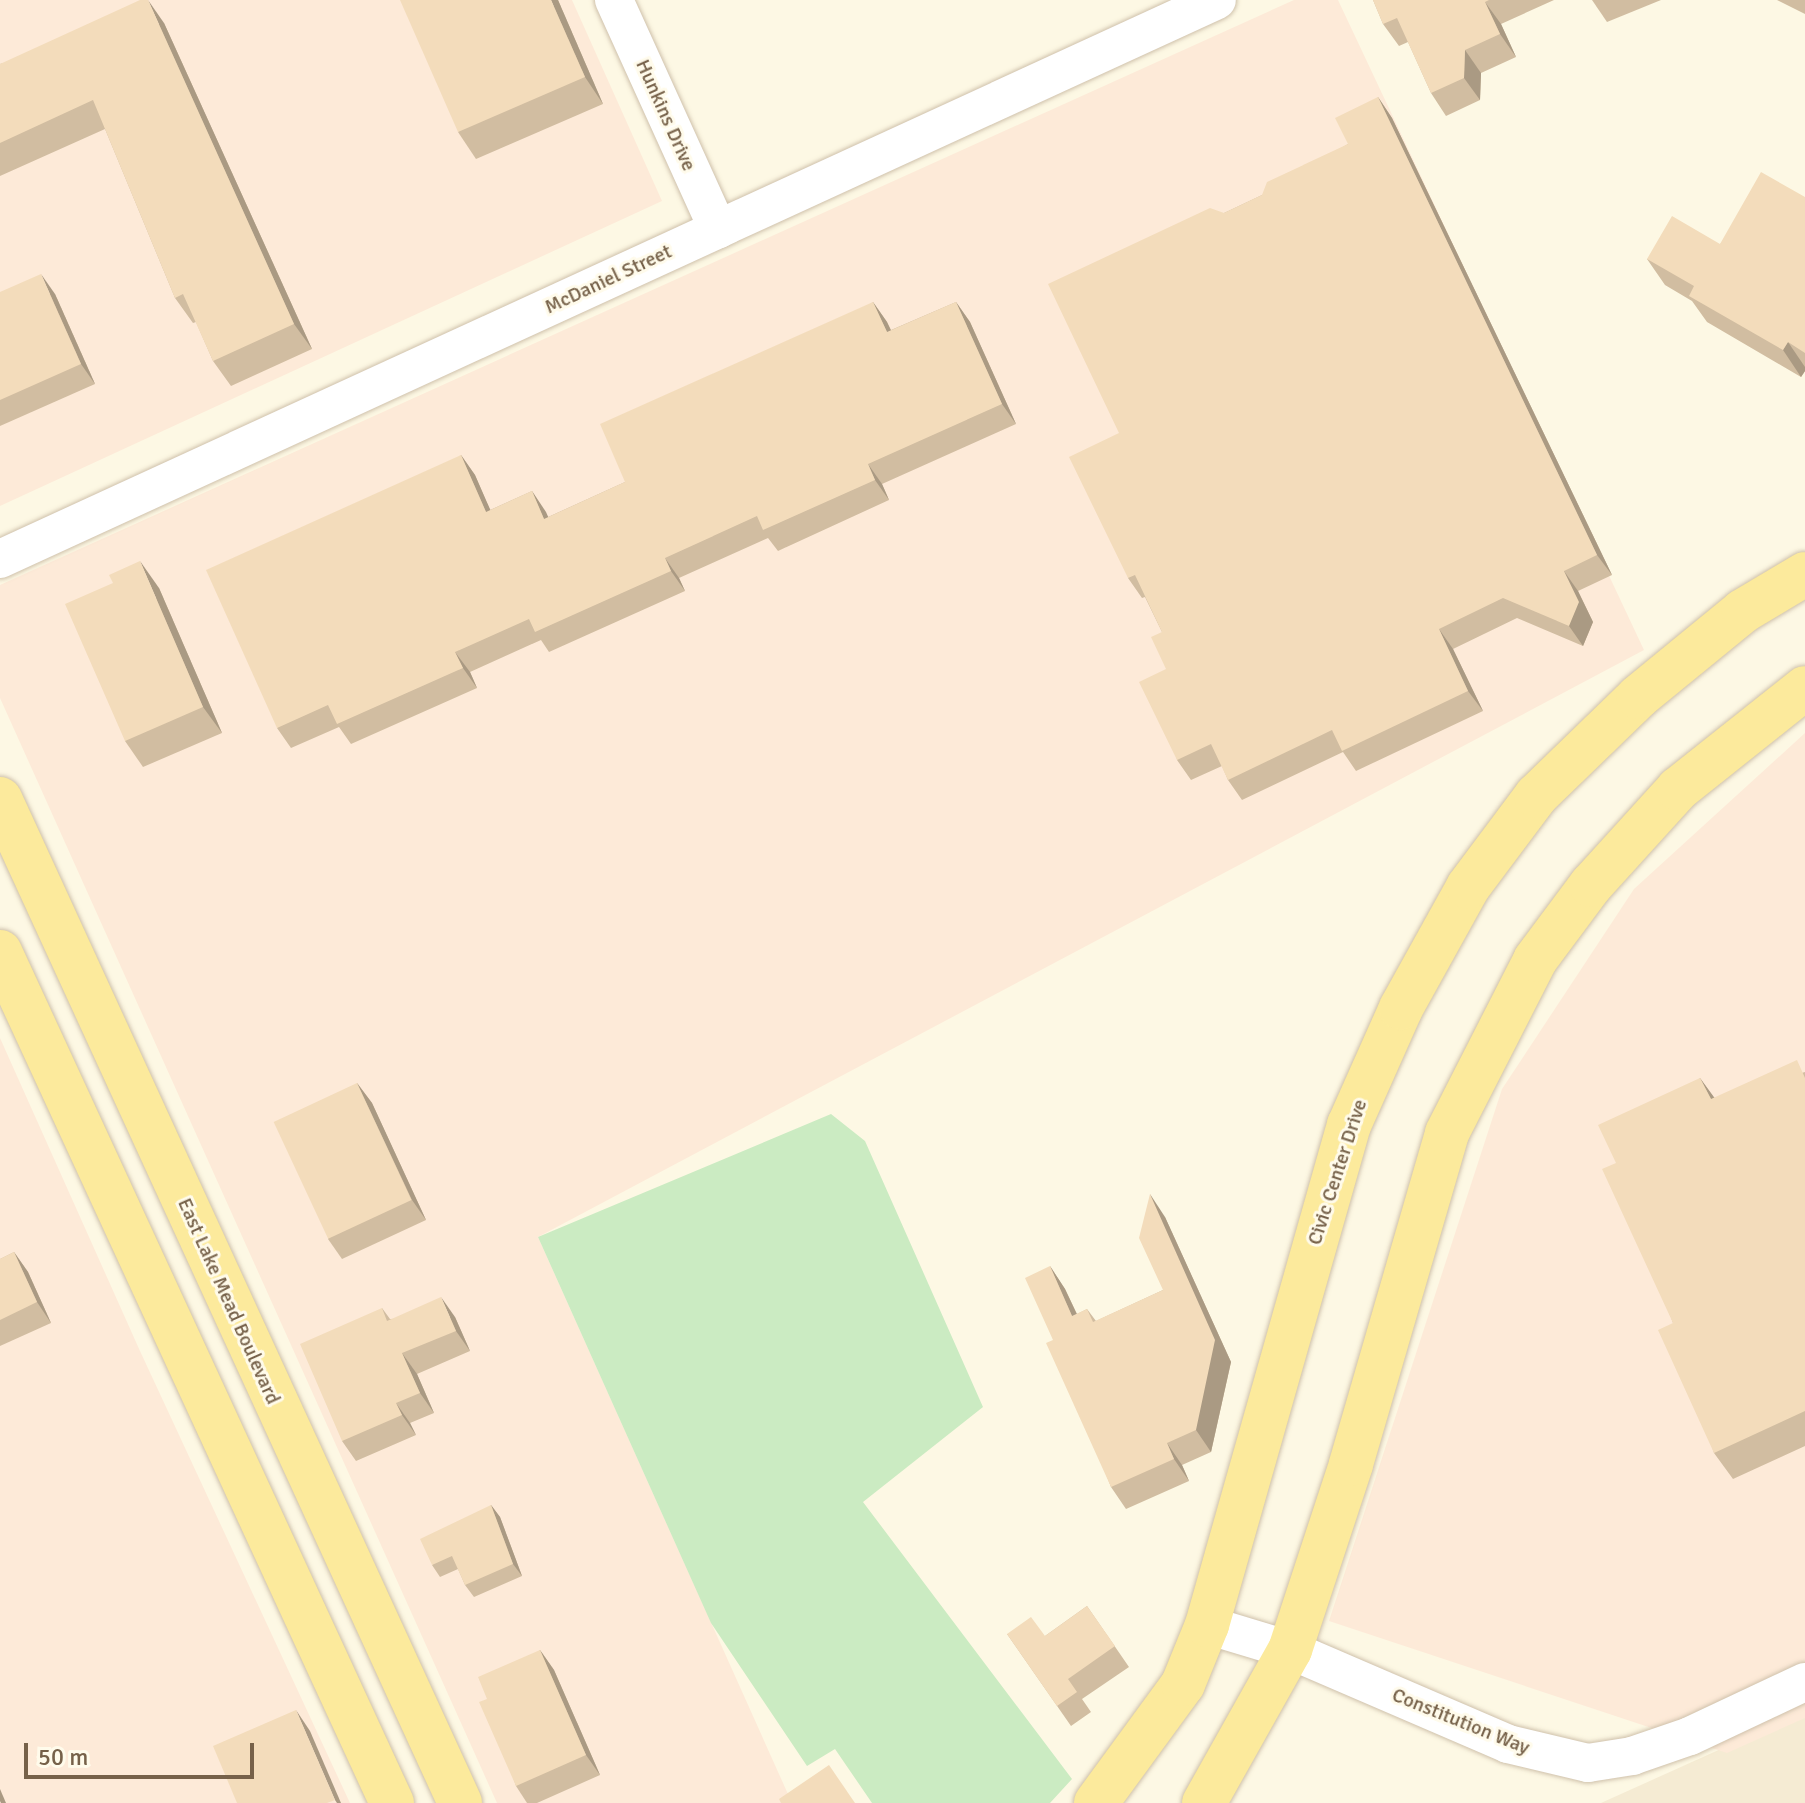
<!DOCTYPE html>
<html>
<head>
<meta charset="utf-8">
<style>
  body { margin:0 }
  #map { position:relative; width:1805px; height:1803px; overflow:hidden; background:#fdf8e4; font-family:Signika,sans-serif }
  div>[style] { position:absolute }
  .residential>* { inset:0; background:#f5ebd3 }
  .commercial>* { inset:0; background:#fdead8 }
  .green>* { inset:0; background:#cbebc2 }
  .roads { filter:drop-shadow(0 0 2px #cfc1ab) drop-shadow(0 0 2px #cfc1ab) }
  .street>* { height:38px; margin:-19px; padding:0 19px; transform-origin:19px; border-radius:19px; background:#fff }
  .primary>* { height:44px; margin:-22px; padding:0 22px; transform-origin:22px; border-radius:22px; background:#fcea9c }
  .wall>* { inset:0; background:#d1bda1 }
  .shaded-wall>* { inset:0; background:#aa9a83 }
  .building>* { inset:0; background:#f3dcbb; transform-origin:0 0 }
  span { translate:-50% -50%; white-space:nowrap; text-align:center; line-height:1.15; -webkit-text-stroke:6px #fffbeb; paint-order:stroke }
  .street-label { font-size:20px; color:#766149 }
  .scale { position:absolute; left:24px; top:1743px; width:230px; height:36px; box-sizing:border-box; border:4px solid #766149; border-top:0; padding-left:10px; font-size:24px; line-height:28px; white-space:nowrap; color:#766149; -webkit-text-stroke:6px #fffbeb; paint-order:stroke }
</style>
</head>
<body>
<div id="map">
  <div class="residential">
    <div style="clip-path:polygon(1805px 1711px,1805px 1803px,1601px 1803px)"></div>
  </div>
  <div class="commercial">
    <div style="clip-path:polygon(0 0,572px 0,662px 201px,0 506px)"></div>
    <div style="clip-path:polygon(1294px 0,1338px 0,1644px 650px,538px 1237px,792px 1803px,497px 1803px,0 698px,0 585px)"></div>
    <div style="clip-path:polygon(1805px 733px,1805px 1718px,1727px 1753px,1329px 1621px,1502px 1089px,1634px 889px)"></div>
    <div style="clip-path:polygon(0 1038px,140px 1351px,350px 1803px,0 1803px)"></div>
  </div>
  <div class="green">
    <div style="clip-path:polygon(831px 1114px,865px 1141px,983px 1407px,863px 1502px,1072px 1779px,1050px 1803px,872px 1803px,835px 1749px,807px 1766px,711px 1623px,538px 1237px)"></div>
  </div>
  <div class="roads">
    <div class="street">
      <div style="left:614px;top:0;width:252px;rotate:65.6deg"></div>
      <div style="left:0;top:559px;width:1339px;rotate:-24.67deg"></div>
      <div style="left:1207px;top:1625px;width:87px;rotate:16.8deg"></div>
      <div style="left:1290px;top:1650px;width:237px;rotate:23.3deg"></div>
      <div style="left:1508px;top:1744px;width:82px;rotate:13.4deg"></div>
      <div style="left:1588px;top:1763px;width:45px;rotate:-9deg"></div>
      <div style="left:1632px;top:1756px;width:61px;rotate:-19deg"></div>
      <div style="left:1690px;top:1736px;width:127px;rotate:-25.2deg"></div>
    </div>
    <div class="primary">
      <div style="left:0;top:799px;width:1104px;rotate:65.38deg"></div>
      <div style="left:0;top:952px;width:937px;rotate:65.27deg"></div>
      <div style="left:1096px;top:1803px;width:147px;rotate:-53.8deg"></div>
      <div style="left:1183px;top:1684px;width:64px;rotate:-67.9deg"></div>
      <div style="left:1207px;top:1625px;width:520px;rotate:-74.15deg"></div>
      <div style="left:1349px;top:1125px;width:128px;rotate:-66deg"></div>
      <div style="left:1401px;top:1008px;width:138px;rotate:-61deg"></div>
      <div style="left:1468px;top:887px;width:114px;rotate:-53.2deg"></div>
      <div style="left:1536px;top:796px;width:142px;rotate:-44.1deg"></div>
      <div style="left:1638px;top:697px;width:136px;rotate:-39.3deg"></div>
      <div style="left:1743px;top:611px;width:72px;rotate:-30.8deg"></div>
      <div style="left:1204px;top:1803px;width:176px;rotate:-60.7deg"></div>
      <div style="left:1290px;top:1650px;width:196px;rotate:-71.8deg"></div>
      <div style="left:1351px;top:1464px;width:345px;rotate:-73.8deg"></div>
      <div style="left:1447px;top:1133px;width:194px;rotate:-63deg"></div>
      <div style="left:1535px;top:960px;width:94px;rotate:-53.3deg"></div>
      <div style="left:1591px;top:885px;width:130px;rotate:-47.8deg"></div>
      <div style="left:1678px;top:789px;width:162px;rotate:-38.5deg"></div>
    </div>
  </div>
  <div class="wall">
    <div style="clip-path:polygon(558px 0,603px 104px,476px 159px,458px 132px)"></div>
    <div style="clip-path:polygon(1373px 0,1554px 0,1501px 24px,1516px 57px,1481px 73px,1480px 100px,1446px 116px,1431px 93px,1408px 42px,1399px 46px,1383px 24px)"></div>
    <div style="clip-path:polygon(1592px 0,1661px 0,1607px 22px)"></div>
    <div style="clip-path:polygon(1777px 0,1805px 0,1805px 14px)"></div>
    <div style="clip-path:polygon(164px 23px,312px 349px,231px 386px,213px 361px,196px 322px,193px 323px,175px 298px,105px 129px,0 176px,0 64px)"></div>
    <div style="clip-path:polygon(1378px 97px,1392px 118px,1612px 575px,1578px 591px,1593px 622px,1583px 646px,1517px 618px,1453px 649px,1483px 711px,1356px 771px,1343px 752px,1242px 800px,1228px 780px,1222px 766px,1191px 780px,1177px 760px,1162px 632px,1145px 597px,1142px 598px,1128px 578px,1119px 433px,1224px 213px,1262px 195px,1348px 144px)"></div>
    <div style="clip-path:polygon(1805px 197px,1805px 371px,1801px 377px,1707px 322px,1692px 301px,1665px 285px,1647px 259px,1720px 244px)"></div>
    <div style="clip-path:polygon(0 292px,55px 294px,95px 384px,0 426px)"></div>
    <div style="clip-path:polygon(873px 302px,887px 322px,891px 330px,956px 302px,970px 322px,1016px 424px,882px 484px,889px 500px,778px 551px,768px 538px,679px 578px,685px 591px,549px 652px,541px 640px,470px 672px,477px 688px,351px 744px,339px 727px,291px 748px,277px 728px,461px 455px,475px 475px,490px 510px,532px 491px,548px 517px,625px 482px)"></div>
    <div style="clip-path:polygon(159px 588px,222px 733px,143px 767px,125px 741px)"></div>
    <div style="clip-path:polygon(1805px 1072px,1805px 1446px,1733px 1479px,1714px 1453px,1673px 1323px,1616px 1163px,1700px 1078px,1714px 1098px)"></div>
    <div style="clip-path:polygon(357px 1083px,372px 1103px,426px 1220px,342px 1259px,328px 1239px)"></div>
    <div style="clip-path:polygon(1165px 1217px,1231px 1362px,1211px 1452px,1182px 1465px,1189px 1481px,1126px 1509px,1111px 1487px,1053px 1340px,1050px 1266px,1065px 1289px,1077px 1314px,1087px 1309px,1096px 1321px,1163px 1290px)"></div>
    <div style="clip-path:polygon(14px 1252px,28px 1272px,51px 1323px,0 1346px,0 1259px)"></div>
    <div style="clip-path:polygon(382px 1308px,390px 1319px,455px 1317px,470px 1351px,417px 1374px,434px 1413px,410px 1423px,416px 1435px,356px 1461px,342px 1441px)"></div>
    <div style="clip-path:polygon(491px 1505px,500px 1517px,522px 1576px,474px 1597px,465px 1585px,458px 1569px,440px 1577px,432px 1565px)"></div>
    <div style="clip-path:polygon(1087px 1606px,1129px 1667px,1082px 1699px,1091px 1712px,1071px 1726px,1007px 1634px,1045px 1636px)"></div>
    <div style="clip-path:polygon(540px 1650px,554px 1670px,600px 1775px,537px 1803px,527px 1803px,516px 1786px,487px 1699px)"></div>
  </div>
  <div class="shaded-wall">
    <div style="clip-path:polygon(148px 0,164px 23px,312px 349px,294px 324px)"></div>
    <div style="clip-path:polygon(551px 0,558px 0,603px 104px,585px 77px)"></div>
    <div style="clip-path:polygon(1485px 2px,1501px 24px,1516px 57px,1500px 34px)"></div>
    <div style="clip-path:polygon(1465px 50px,1481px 73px,1480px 100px,1464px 78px)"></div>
    <div style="clip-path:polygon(1378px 97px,1392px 118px,1612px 575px,1597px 555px)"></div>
    <div style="clip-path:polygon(41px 274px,55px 294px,95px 384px,81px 364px)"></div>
    <div style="clip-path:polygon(873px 302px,887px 322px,901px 352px,887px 332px)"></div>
    <div style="clip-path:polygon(956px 302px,970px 322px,1016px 424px,1002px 404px)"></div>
    <div style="clip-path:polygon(1788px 342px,1805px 367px,1805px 371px,1801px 377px,1783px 350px)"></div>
    <div style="clip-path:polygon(461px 455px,475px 475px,500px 532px,486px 512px)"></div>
    <div style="clip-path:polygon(868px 464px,882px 484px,889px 500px,875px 480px)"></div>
    <div style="clip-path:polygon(532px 491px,546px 512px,558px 539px,544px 519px)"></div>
    <div style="clip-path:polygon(665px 558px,679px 578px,685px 591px,671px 571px)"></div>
    <div style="clip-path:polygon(140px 561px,159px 588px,222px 733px,203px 707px)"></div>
    <div style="clip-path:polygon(1564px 571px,1578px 591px,1593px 622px,1583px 646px,1569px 626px)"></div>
    <div style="clip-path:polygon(1439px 629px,1453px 649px,1483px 711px,1468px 691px)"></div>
    <div style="clip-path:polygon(455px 652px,470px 672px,477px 688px,463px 668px)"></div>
    <div style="clip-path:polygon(1700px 1078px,1719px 1104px,1711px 1099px)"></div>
    <div style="clip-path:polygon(357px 1083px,372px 1103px,426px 1220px,412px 1200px)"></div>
    <div style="clip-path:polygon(1150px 1194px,1165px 1217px,1231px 1362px,1211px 1452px,1196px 1430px)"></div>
    <div style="clip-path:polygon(14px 1252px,28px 1272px,51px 1323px,37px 1302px)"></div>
    <div style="clip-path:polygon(1050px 1266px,1065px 1289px,1088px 1338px,1072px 1316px)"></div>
    <div style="clip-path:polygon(441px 1297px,455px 1317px,470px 1351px,456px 1331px)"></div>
    <div style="clip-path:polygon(402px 1353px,417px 1374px,434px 1413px,420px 1393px)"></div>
    <div style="clip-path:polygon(396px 1403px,410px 1423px,416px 1435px,402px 1415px)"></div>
    <div style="clip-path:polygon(1167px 1443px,1182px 1465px,1189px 1481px,1174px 1459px)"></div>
    <div style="clip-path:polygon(491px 1505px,500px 1517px,522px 1576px,513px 1564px)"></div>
    <div style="clip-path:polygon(540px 1650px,554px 1670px,600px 1775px,586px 1755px)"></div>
    <div style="clip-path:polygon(296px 1710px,310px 1731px,341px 1803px,337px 1803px,335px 1800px)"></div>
    <div style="clip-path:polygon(0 1789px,6px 1803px,1px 1803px,0 1801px)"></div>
  </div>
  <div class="building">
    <div style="clip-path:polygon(140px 0,148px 0,294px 324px,213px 361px,183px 294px,175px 298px,93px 100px,0 143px,0 64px)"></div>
    <div style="clip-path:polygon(400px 0,551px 0,585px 77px,458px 132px)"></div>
    <div style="clip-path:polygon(1373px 0,1489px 0,1485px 2px,1500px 34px,1465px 50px,1464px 78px,1431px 93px,1397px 18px,1383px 24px)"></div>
    <div style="clip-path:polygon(1378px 97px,1597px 555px,1564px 571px,1579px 602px,1569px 626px,1503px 598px,1439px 629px,1468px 691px,1342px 751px,1332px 730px,1228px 780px,1211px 744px,1177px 760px,1139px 682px,1166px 669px,1151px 637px,1162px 632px,1135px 575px,1128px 578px,1069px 457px,1119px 433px,1048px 284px,1210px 208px,1224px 213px,1262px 195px,1267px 182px,1348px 144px,1335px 118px)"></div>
    <div style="clip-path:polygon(1761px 172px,1805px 197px,1805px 353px,1788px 342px,1783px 350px,1689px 296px,1694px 286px,1647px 259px,1672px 216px,1720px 244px)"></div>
    <div style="clip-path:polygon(41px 274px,81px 364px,0 400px,0 292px)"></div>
    <div style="clip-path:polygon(873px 302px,887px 332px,956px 302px,1002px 404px,868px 464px,875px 480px,763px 530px,757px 516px,665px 558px,671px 571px,535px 632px,529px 619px,455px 652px,463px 668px,337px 724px,328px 705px,277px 728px,206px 570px,461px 455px,486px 512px,532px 491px,544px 519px,625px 482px,600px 424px)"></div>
    <div style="clip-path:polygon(140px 561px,203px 707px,125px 741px,65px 604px,113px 583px,109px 575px)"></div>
    <div style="clip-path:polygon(1797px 1060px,1805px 1078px,1805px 1411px,1714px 1453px,1658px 1330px,1673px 1323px,1602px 1169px,1616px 1163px,1598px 1125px,1700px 1078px,1711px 1099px)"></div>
    <div style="left:357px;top:1083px;width:129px;height:92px;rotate:65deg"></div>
    <div style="clip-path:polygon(1150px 1194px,1215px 1340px,1196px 1430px,1167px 1443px,1174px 1459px,1111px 1487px,1046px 1343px,1053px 1340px,1025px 1278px,1050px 1266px,1072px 1316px,1087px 1309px,1093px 1322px,1163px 1290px,1139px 1238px)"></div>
    <div style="clip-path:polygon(14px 1252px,37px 1302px,0 1320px,0 1259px)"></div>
    <div style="clip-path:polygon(441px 1297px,456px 1331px,402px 1353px,420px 1393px,396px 1403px,402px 1415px,342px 1441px,300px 1344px,382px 1308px,387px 1321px)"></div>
    <div style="clip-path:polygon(491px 1505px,513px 1564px,465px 1585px,452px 1556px,432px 1565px,420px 1539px)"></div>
    <div style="clip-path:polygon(1087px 1606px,1115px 1646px,1068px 1679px,1077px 1692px,1057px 1706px,1007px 1634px,1031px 1617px,1045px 1636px)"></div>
    <div style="clip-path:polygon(540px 1650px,586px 1755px,516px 1786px,479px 1702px,487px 1699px,478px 1677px)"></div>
    <div style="clip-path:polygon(296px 1710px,335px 1800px,327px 1803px,237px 1803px,213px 1746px)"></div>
    <div style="clip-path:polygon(829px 1765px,855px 1803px,781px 1803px,779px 1799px)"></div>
  </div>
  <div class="street-label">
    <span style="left:666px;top:115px;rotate:66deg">Hunkins Drive</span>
    <span style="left:608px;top:279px;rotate:-25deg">McDaniel Street</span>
    <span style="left:1337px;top:1172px;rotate:-72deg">Civic Center Drive</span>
    <span style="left:229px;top:1301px;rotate:66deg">East Lake Mead Boulevard</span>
    <span style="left:1461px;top:1721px;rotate:22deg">Constitution Way</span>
  </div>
  <div class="scale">50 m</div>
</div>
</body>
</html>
